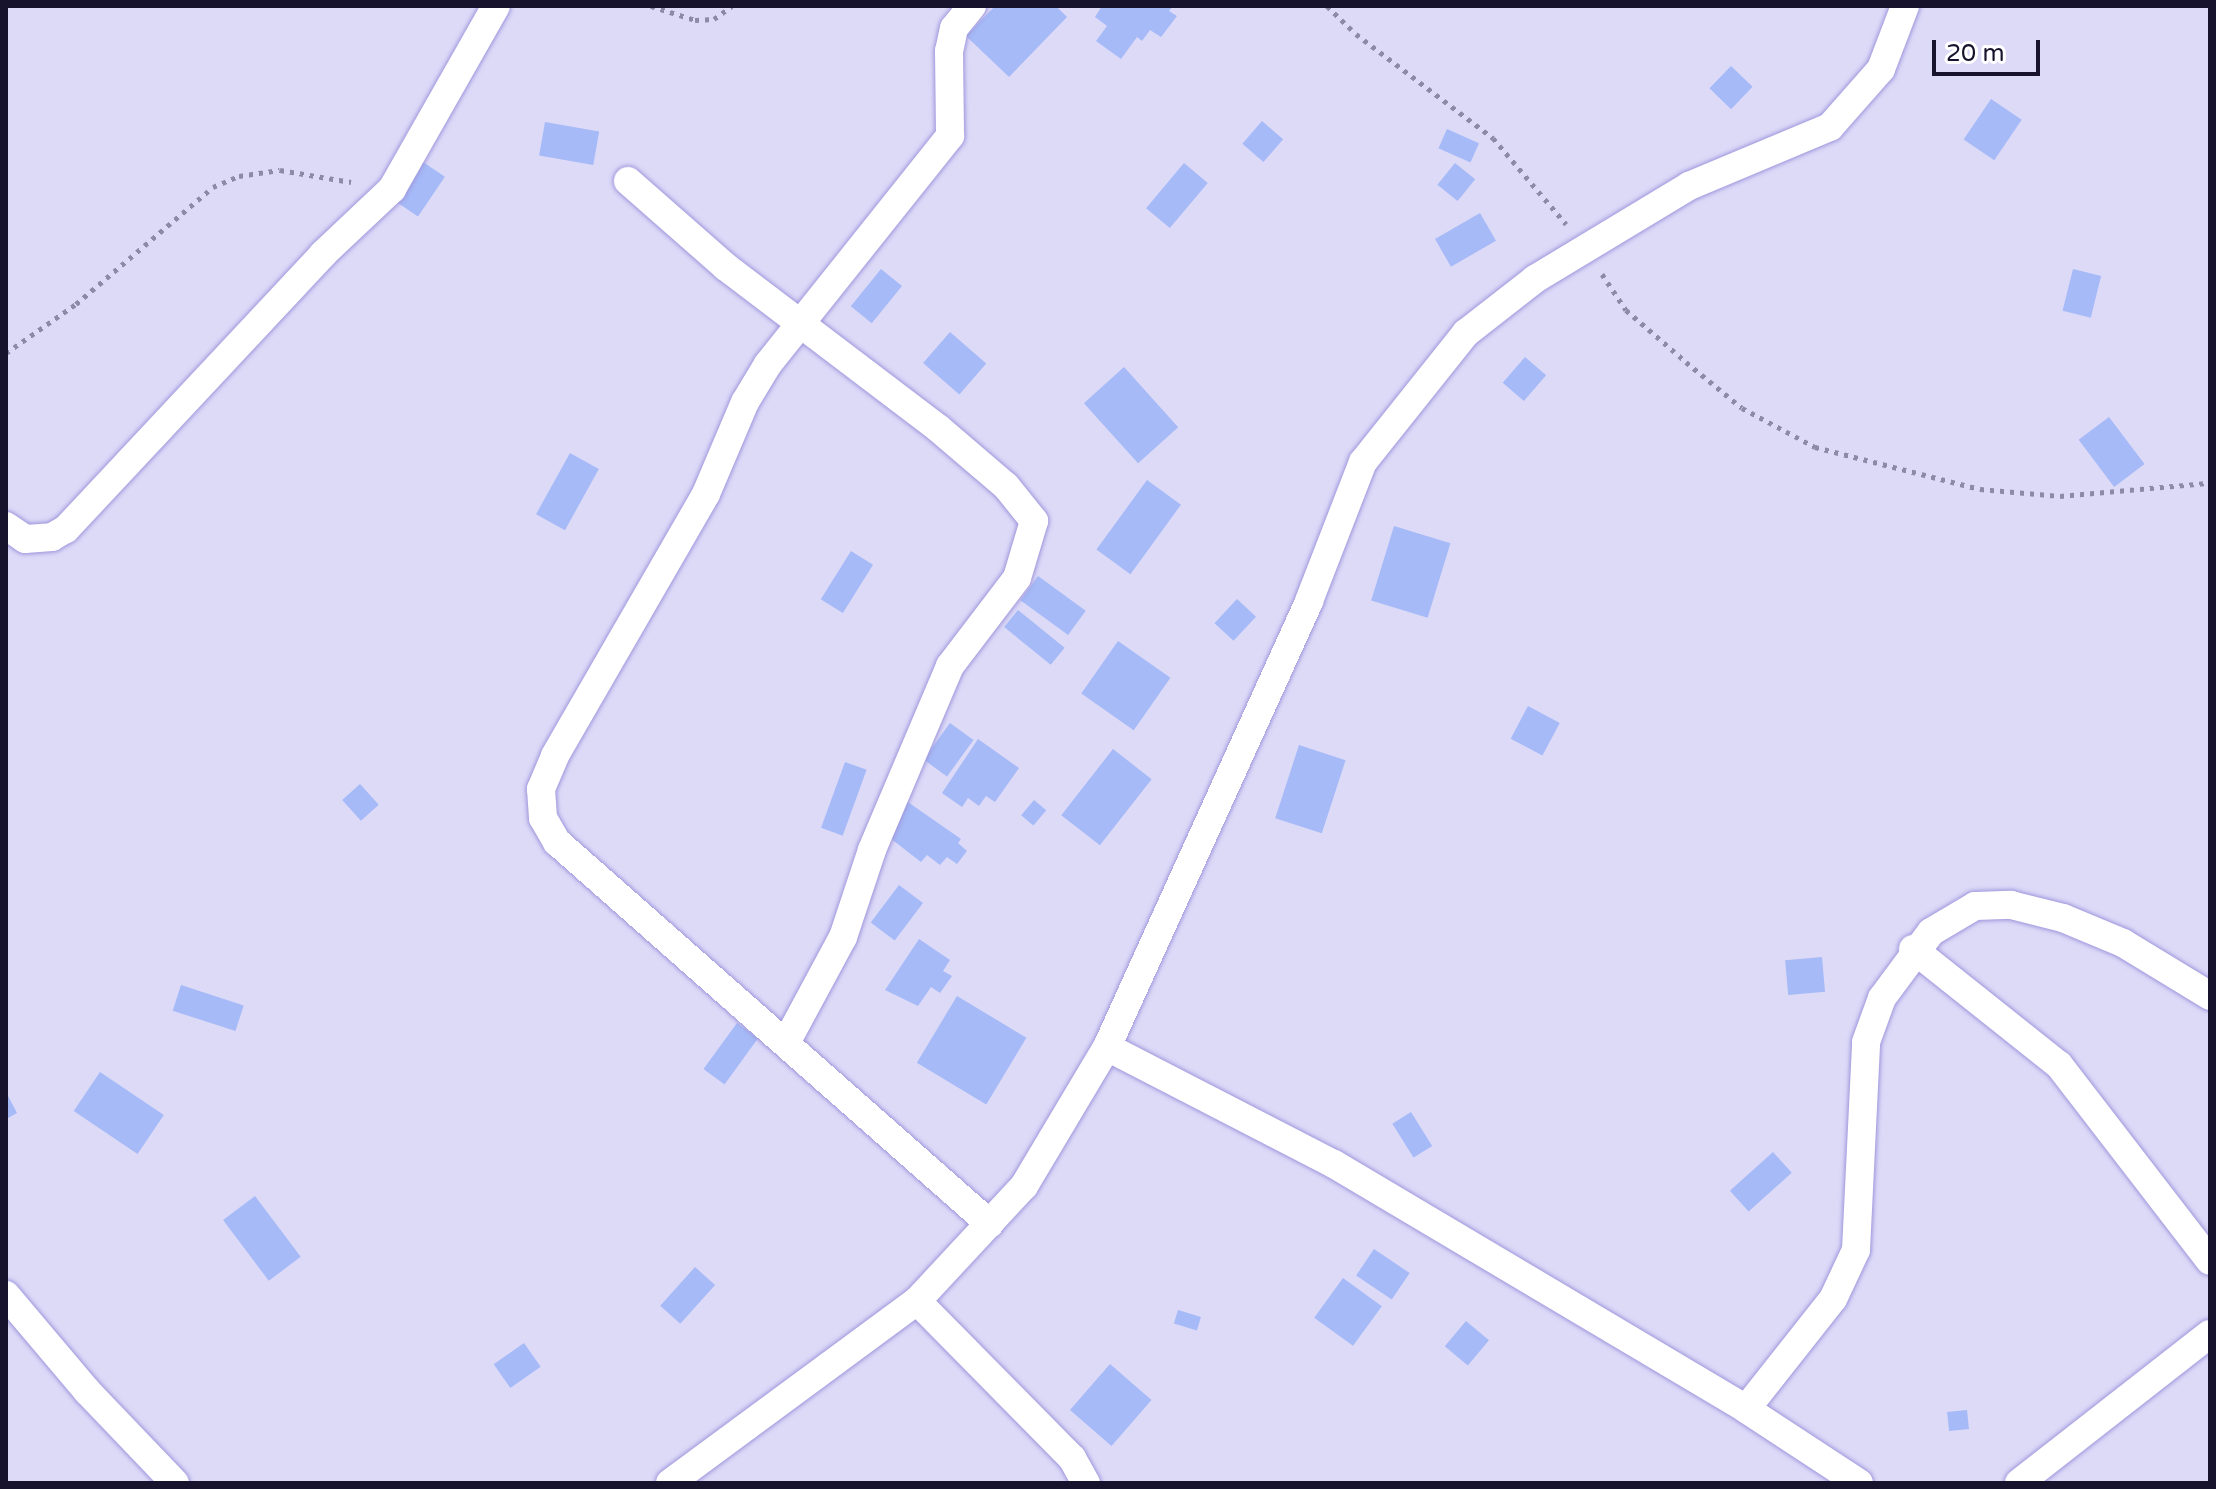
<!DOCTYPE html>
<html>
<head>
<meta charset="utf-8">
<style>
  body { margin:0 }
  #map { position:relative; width:2216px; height:1489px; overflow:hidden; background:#dddaf8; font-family:"Varela Round",sans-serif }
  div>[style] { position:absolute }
  .building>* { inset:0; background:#a5baf7; transform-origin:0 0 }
  .path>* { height:5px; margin-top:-2.5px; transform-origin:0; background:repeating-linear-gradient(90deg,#8d8aa6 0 4px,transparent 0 10px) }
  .roads { filter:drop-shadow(0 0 2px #9f97dc) drop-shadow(0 0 2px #9f97dc) }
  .street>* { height:28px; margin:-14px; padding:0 14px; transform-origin:14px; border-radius:14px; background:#fff }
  span { translate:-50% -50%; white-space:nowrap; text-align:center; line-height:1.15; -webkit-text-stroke:8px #fff; paint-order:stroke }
  .frame { position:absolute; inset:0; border:8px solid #17132c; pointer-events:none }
  .scale { position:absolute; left:1932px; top:40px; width:108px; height:36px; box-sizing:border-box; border:4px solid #17132c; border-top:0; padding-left:10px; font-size:24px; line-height:28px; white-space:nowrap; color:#17132c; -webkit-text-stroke:6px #fff; paint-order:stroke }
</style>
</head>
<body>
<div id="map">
  <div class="building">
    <div style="clip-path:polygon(995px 6px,1056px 6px,1067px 17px,1009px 77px,966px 36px)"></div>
    <div style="clip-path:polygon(1102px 6px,1173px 6px,1169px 11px,1177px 16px,1161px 37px,1150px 30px,1142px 41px,1137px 37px,1121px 59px,1096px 41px,1107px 26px,1095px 17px)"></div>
    <div style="left:1731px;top:66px;width:30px;height:31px;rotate:44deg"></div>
    <div style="left:1991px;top:99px;width:37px;height:49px;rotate:34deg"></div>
    <div style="left:1262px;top:121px;width:28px;height:30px;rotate:41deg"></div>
    <div style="left:545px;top:122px;width:55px;height:34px;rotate:10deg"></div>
    <div style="left:1447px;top:129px;width:35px;height:21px;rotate:24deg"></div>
    <div style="left:420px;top:160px;width:30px;height:48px;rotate:34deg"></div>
    <div style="left:1184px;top:163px;width:31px;height:59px;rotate:40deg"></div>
    <div style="left:1455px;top:163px;width:26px;height:28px;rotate:39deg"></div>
    <div style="left:1480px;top:213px;width:32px;height:52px;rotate:60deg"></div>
    <div style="left:881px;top:269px;width:27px;height:48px;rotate:39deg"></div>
    <div style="left:2073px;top:269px;width:29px;height:43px;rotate:14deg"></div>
    <div style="left:950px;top:332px;width:48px;height:41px;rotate:41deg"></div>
    <div style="left:1525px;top:357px;width:28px;height:34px;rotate:41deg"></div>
    <div style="left:1124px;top:367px;width:81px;height:54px;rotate:48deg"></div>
    <div style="left:2109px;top:417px;width:59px;height:38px;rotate:53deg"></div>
    <div style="left:570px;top:453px;width:33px;height:70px;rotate:29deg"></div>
    <div style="left:1147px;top:480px;width:42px;height:86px;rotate:36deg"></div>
    <div style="left:1394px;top:526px;width:59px;height:78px;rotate:17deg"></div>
    <div style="left:851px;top:551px;width:26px;height:57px;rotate:32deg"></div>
    <div style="left:1038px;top:576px;width:59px;height:30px;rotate:36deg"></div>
    <div style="left:1237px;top:599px;width:26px;height:33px;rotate:43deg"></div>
    <div style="left:1018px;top:610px;width:60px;height:22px;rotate:39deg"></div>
    <div style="left:1118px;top:641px;width:64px;height:64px;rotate:35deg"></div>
    <div style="left:1528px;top:706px;width:36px;height:37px;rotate:28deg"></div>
    <div style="left:950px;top:723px;width:29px;height:45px;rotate:36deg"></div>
    <div style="clip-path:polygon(978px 739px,1019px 768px,995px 802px,986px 796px,979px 806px,968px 798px,962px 807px,942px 793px)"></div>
    <div style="left:1299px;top:745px;width:49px;height:77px;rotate:18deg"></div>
    <div style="left:1113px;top:749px;width:49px;height:84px;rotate:38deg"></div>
    <div style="left:845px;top:762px;width:23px;height:70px;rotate:20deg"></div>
    <div style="left:360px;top:784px;width:28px;height:24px;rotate:48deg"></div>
    <div style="clip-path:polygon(905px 800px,961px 839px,958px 843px,967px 851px,957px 864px,947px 857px,940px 865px,927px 855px,921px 862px,881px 831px)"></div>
    <div style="left:1034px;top:800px;width:16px;height:20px;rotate:40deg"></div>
    <div style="left:899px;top:885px;width:30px;height:47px;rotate:37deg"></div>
    <div style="clip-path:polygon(919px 939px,950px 960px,943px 971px,952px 976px,940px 993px,931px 987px,918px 1006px,885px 990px)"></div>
    <div style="left:1822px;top:957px;width:35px;height:37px;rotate:85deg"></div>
    <div style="left:181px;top:985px;width:66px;height:27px;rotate:18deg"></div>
    <div style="left:957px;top:996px;width:81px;height:78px;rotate:31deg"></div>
    <div style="left:737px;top:1023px;width:26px;height:57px;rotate:36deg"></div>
    <div style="left:100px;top:1072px;width:77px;height:47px;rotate:34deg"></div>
    <div style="clip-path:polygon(6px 1092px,17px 1113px,6px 1119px)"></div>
    <div style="left:1411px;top:1112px;width:40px;height:22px;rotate:58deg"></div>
    <div style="left:1773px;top:1152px;width:28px;height:58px;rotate:48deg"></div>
    <div style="left:255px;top:1196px;width:76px;height:40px;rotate:53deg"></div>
    <div style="left:1374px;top:1249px;width:43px;height:32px;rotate:34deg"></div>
    <div style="left:695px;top:1267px;width:27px;height:52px;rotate:42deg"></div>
    <div style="left:1343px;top:1278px;width:48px;height:49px;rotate:36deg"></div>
    <div style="left:1178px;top:1310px;width:24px;height:14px;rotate:17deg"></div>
    <div style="left:1466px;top:1321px;width:30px;height:33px;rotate:40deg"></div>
    <div style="left:524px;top:1343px;width:29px;height:37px;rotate:55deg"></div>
    <div style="left:1110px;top:1364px;width:55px;height:61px;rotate:41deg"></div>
    <div style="left:1967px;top:1410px;width:19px;height:20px;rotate:84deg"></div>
  </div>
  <div class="path">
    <div style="left:651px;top:6px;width:46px;rotate:17.7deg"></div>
    <div style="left:695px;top:20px;width:19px;rotate:-3deg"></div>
    <div style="left:714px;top:19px;width:22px;rotate:-36deg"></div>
    <div style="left:1327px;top:6px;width:40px;rotate:44deg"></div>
    <div style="left:1356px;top:34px;width:172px;rotate:37.2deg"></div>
    <div style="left:1493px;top:138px;width:113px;rotate:49.7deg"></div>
    <div style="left:1602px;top:274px;width:43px;rotate:56.3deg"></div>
    <div style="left:1626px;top:310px;width:79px;rotate:40.9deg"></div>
    <div style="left:1686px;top:362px;width:72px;rotate:39.4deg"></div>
    <div style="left:1742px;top:408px;width:83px;rotate:28.1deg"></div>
    <div style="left:1815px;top:447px;width:170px;rotate:14.3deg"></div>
    <div style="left:1980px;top:489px;width:80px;rotate:5deg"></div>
    <div style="left:2060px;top:496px;width:151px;rotate:-5deg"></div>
    <div style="left:6px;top:353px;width:85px;rotate:-35deg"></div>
    <div style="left:76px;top:304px;width:180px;rotate:-40.5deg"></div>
    <div style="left:213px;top:187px;width:28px;rotate:-23deg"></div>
    <div style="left:239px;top:176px;width:41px;rotate:-8.3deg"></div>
    <div style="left:280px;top:170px;width:72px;rotate:9.6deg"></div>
  </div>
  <div class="roads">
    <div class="street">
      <div style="left:972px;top:6px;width:28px;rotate:129deg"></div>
      <div style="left:954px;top:28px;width:24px;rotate:102deg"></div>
      <div style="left:949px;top:51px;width:85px;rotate:89.3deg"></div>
      <div style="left:950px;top:136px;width:292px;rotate:128.6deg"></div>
      <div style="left:768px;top:364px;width:44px;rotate:121.2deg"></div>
      <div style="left:745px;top:402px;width:100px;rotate:113deg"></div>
      <div style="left:706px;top:494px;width:302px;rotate:120deg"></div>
      <div style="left:555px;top:756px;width:36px;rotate:113deg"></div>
      <div style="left:541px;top:789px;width:29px;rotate:86deg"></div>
      <div style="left:543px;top:818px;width:28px;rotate:60deg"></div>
      <div style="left:557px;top:842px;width:577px;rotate:41.42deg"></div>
      <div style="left:628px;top:181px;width:130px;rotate:41.3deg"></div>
      <div style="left:726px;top:267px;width:266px;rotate:37.2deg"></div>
      <div style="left:938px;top:428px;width:89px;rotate:40.5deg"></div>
      <div style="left:1006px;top:486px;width:45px;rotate:51.3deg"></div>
      <div style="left:1034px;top:521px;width:59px;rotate:106.6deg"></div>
      <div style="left:1017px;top:578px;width:111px;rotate:127.3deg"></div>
      <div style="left:950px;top:666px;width:200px;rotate:113deg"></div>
      <div style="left:872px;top:850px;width:92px;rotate:108.4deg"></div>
      <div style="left:843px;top:937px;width:118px;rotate:118.3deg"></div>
      <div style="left:6px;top:526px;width:23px;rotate:34deg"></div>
      <div style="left:25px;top:539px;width:27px;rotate:-4deg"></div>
      <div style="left:52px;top:537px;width:16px;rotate:-30deg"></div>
      <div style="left:66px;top:529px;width:376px;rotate:-46.9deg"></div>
      <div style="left:323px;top:254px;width:95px;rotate:-43.3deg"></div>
      <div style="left:392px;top:189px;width:210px;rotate:-60.4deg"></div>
      <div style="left:1913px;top:949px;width:186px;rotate:38.5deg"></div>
      <div style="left:2059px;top:1065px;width:247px;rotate:52.4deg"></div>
      <div style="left:1107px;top:1047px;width:255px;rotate:27.3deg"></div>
      <div style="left:1334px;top:1164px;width:479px;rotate:30.7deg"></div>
      <div style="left:1746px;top:1409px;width:135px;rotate:33.2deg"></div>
      <div style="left:6px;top:1295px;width:126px;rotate:49.8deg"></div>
      <div style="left:87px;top:1391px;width:127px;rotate:46.3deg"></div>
      <div style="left:917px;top:1301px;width:221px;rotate:45.4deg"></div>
      <div style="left:1072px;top:1458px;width:29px;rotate:61deg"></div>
      <div style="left:1746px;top:1409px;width:140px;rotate:-51.7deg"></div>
      <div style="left:1833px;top:1299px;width:54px;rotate:-64.9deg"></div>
      <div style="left:1856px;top:1250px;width:208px;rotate:-87.2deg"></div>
      <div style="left:1866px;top:1042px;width:47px;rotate:-70deg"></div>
      <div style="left:1882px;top:998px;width:82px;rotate:-53.4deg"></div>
      <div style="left:1931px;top:932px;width:51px;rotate:-30.6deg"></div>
      <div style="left:1975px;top:906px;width:36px;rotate:-2deg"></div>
      <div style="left:2011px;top:905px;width:54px;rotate:14deg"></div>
      <div style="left:2063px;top:918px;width:65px;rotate:22.6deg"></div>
      <div style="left:2123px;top:943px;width:102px;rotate:31.3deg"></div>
      <div style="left:670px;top:1483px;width:307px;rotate:-36.4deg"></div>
      <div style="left:917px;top:1301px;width:157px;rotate:-47.1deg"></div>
      <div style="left:1024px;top:1186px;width:162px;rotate:-59.2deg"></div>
      <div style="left:1107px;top:1047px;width:490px;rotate:-65.6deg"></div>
      <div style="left:1309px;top:601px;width:149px;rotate:-68.8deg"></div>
      <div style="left:1363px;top:462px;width:165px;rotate:-51.4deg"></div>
      <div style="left:1466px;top:333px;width:88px;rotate:-38deg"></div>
      <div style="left:1535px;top:279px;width:180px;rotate:-31.1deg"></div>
      <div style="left:1689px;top:186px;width:153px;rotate:-22.7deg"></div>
      <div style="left:1830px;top:127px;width:77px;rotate:-48.7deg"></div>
      <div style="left:1881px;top:69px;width:67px;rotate:-69.1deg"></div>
      <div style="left:2019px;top:1483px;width:242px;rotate:-38deg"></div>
    </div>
  </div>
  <div class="frame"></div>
  <div class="scale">20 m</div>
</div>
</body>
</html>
